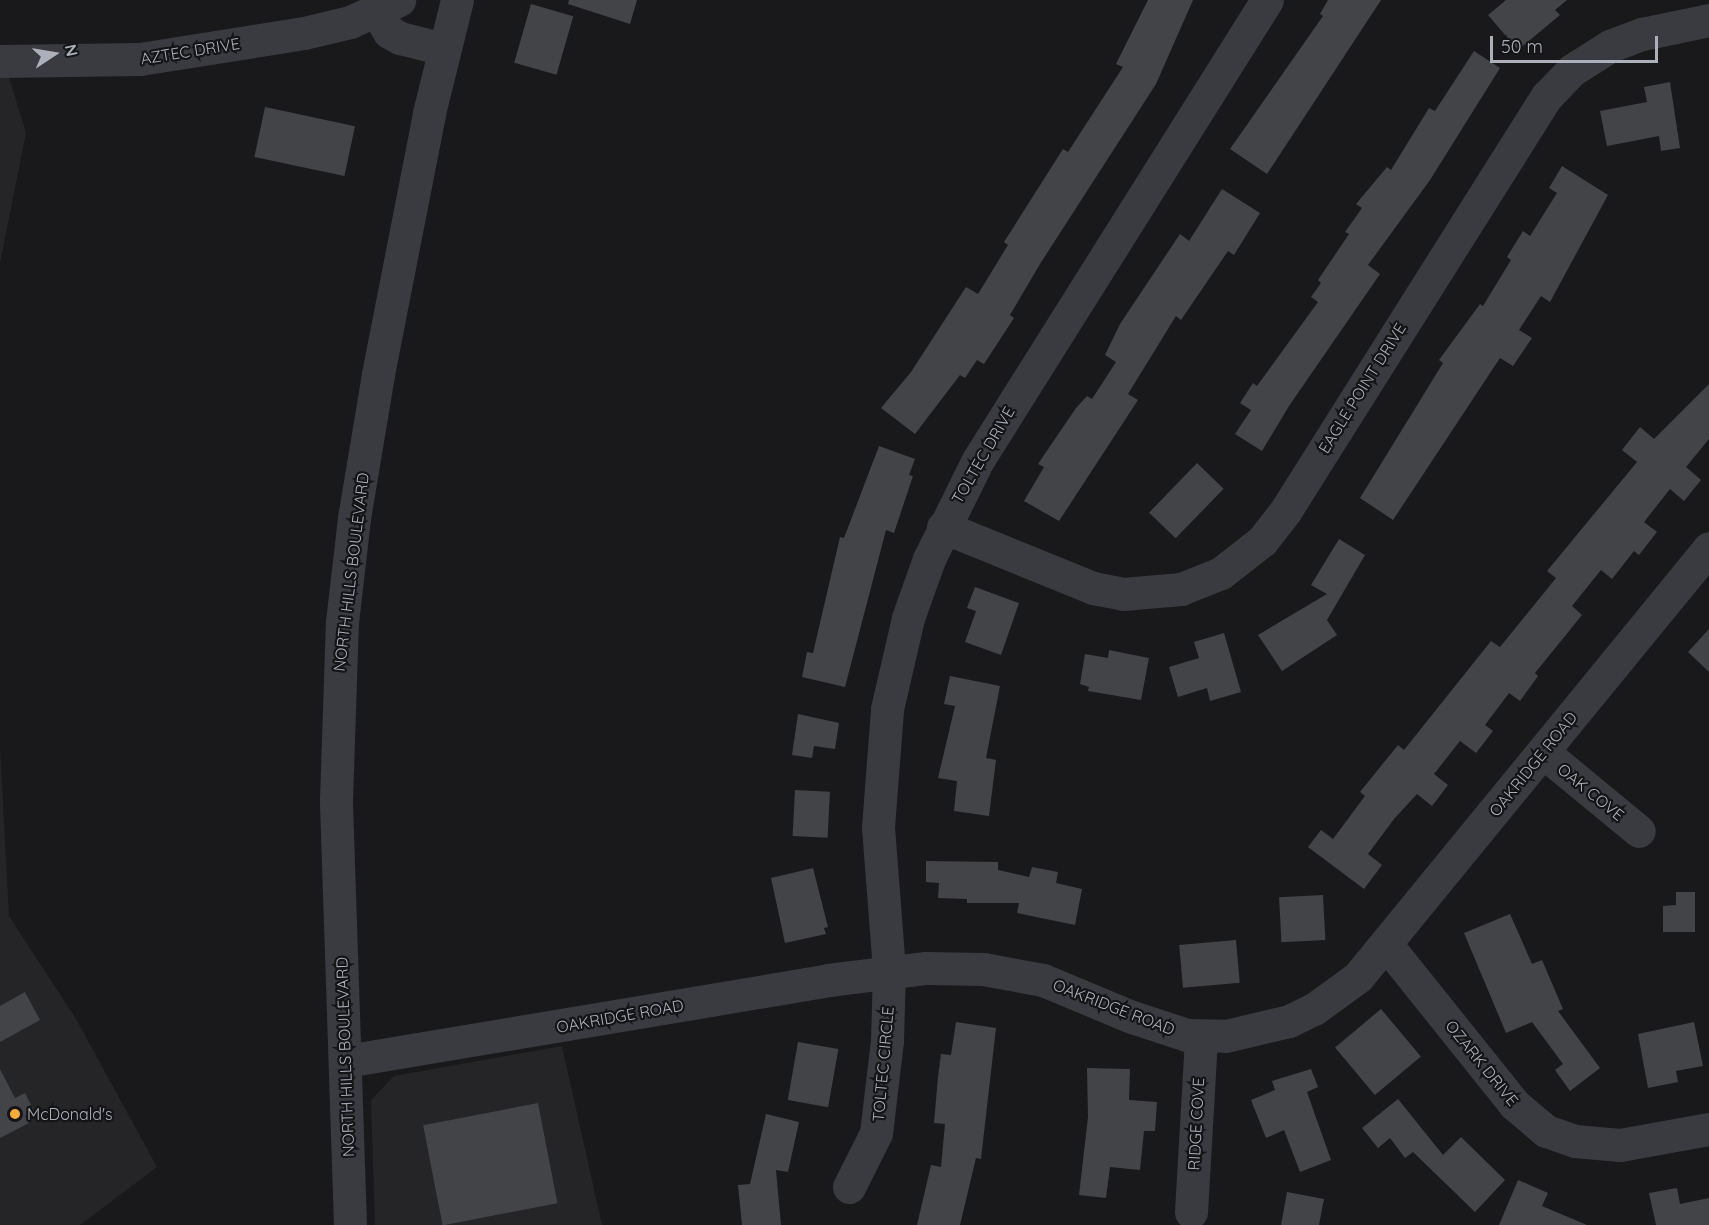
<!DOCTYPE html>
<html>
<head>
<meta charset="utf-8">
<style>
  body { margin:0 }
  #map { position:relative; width:1709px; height:1225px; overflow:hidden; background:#19191b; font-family:Quicksand,sans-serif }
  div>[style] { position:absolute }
  .built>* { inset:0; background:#252528 }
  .building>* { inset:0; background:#434448; transform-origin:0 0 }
  .minor>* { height:33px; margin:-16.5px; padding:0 16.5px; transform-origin:16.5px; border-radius:16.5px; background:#3a3b40 }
  .dots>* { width:16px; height:16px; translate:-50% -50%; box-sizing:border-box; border:3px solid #141416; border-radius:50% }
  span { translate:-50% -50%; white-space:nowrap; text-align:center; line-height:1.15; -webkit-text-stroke:4.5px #141416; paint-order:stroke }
  .street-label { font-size:16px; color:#abb0bb }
  .poi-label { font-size:16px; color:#abb0bb }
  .left { translate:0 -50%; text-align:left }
  .north { position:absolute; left:24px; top:24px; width:60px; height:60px; -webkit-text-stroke:4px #141416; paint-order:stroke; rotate:78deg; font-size:16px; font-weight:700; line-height:24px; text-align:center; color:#abb0bb }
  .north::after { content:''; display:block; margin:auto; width:21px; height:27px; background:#abb0bb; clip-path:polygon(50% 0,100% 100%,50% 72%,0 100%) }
  .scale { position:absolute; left:1490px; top:36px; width:168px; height:27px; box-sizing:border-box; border:3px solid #abb0bb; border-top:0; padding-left:8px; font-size:18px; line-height:21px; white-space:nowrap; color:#abb0bb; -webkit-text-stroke:4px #141416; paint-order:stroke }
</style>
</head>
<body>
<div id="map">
  <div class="built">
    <div style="clip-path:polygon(0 61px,4px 61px,26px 133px,0 263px)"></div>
    <div style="clip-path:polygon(0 747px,9px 916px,76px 1019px,157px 1167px,80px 1225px,0 1225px)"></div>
    <div style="clip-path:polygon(562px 1046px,602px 1225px,375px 1225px,371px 1100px,394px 1076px)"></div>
  </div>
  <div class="building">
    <div style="clip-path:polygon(569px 0,637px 0,630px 24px,568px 4px)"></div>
    <div style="clip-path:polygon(1148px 0,1193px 0,1156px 84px,1040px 264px,1010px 315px,1014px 318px,984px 364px,977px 360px,965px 378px,960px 375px,915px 434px,881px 408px,911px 372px,966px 287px,978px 294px,1008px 245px,1004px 242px,1063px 149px,1068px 152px,1123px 67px,1116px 64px)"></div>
    <div style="clip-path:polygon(1328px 0,1381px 0,1267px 174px,1230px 149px,1323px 16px,1320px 14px)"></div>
    <div style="clip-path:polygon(1506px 0,1567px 0,1555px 10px,1560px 15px,1518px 50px,1488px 15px)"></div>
    <div style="left:531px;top:4px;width:44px;height:61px;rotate:16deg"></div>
    <div style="clip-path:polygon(1474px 51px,1500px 68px,1430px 180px,1368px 265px,1380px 274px,1289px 406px,1262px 451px,1235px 434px,1251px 410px,1240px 403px,1253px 383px,1257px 386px,1318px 302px,1311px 297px,1321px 283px,1318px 280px,1349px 234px,1345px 232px,1362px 208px,1356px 204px,1387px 167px,1391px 170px,1429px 108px,1435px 111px)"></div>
    <div style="clip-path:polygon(1670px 82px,1680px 148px,1661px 151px,1659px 136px,1607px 146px,1600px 111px,1647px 102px,1644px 87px)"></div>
    <div style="left:265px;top:107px;width:92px;height:51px;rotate:12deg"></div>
    <div style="clip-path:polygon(1562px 166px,1608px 195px,1550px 302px,1541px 296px,1519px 330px,1532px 338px,1513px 366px,1500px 358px,1393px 520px,1360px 498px,1443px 363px,1439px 360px,1480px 304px,1483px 306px,1511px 260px,1507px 257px,1523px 231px,1530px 236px,1557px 193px,1549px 188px)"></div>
    <div style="clip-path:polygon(1222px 189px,1260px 213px,1234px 255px,1228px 251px,1181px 320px,1176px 316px,1128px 394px,1138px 400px,1059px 521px,1024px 501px,1044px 467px,1038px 464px,1076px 408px,1087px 396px,1092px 399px,1116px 362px,1105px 355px,1120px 324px,1180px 234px,1189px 241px)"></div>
    <div style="clip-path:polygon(1709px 384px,1709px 439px,1686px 467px,1701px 480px,1684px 501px,1670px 489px,1644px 522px,1657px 532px,1639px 555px,1634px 551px,1612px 579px,1601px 570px,1572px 606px,1582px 615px,1535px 673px,1538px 676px,1520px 701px,1509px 693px,1485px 725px,1493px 731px,1476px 753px,1460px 741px,1434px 774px,1448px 785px,1432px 806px,1417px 794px,1394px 819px,1368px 854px,1382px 865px,1364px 889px,1308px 847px,1321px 830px,1333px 839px,1365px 796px,1360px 792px,1398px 745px,1404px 750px,1491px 641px,1500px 647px,1556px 578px,1547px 571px,1637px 462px,1622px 450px,1640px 427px,1654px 439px)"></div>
    <div style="clip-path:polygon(879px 446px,915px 459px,909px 475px,913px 476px,894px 533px,886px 530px,845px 687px,802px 677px,807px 652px,813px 653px,840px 537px,844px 538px)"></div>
    <div style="left:1197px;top:463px;width:37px;height:69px;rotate:44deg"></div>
    <div style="clip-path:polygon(1339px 539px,1365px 555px,1327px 620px,1337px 635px,1282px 671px,1258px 635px,1327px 594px,1311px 585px)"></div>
    <div style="clip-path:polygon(975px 587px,1019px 603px,1001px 655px,965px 642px,976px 611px,967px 608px)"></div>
    <div style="clip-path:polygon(1709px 629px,1709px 672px,1688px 652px)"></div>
    <div style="clip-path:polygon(1224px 633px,1241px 692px,1210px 701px,1207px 688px,1178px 697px,1169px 667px,1199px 658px,1194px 642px)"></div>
    <div style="clip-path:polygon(1109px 650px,1149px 658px,1141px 700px,1088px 691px,1089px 687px,1080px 684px,1085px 654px,1108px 658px)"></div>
    <div style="clip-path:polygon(950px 676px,1000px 686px,986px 758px,996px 760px,989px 816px,954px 811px,957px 781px,938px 778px,955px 706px,944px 704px)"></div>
    <div style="clip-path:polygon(798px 714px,839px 723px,835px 749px,814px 746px,812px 758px,792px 755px)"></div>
    <div style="left:795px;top:790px;width:35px;height:46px;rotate:3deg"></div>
    <div style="clip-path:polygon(926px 861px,998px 862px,998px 870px,1029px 877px,1032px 867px,1058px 872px,1056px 883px,1082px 889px,1075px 925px,1017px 913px,1019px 903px,967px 903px,967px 899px,938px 898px,939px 883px,926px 882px)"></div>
    <div style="clip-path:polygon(813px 868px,828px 927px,824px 928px,826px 934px,785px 943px,771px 878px)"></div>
    <div style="clip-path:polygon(1676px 892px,1695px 892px,1695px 932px,1663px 932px,1663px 906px,1676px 905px)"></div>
    <div style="left:1323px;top:895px;width:45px;height:44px;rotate:87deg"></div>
    <div style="clip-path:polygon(1510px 914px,1532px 964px,1542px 960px,1563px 1009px,1558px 1011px,1600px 1068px,1570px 1091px,1555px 1070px,1563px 1064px,1532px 1022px,1506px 1033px,1464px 933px)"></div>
    <div style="left:1236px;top:940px;width:43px;height:57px;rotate:85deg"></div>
    <div style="clip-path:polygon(25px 992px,40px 1020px,0 1042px,0 1006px)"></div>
    <div style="left:1381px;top:1009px;width:62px;height:60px;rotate:50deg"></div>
    <div style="clip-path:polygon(956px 1022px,996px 1028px,981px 1159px,976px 1158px,960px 1225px,917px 1225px,931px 1165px,941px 1167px,945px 1124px,934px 1123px,938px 1077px,941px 1054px,951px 1055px)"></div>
    <div style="clip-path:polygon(1694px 1022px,1703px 1066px,1676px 1071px,1678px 1082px,1648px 1088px,1638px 1034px)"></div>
    <div style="left:798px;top:1042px;width:41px;height:59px;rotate:10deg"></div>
    <div style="clip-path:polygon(1087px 1068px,1130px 1069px,1129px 1100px,1157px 1102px,1155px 1131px,1144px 1131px,1140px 1170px,1110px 1167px,1106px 1198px,1079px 1195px,1088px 1117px)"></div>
    <div style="clip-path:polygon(0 1069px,15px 1098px,25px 1093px,34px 1111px,25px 1116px,29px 1123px,0 1138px)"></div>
    <div style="clip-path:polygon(1311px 1069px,1318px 1087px,1307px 1092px,1331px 1160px,1300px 1172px,1284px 1130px,1266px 1138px,1251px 1100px,1275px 1090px,1272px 1081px)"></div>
    <div style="clip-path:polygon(1398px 1099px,1443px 1155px,1461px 1137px,1505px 1180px,1475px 1212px,1413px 1152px,1405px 1158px,1390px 1138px,1378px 1148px,1362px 1128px)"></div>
    <div style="left:538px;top:1103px;width:102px;height:117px;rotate:79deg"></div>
    <div style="clip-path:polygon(766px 1114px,799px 1122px,788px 1172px,776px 1170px,781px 1225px,742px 1225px,738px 1185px,750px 1184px)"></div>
    <div style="clip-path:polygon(1518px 1180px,1548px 1193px,1542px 1206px,1587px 1225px,1499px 1225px)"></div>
    <div style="clip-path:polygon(1677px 1188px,1680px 1204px,1709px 1198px,1709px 1225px,1656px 1225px,1649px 1193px)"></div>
    <div style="clip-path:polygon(1287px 1192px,1324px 1199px,1319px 1225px,1281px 1225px)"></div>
  </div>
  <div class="minor">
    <div style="left:377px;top:12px;width:23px;rotate:59deg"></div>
    <div style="left:389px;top:32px;width:13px;rotate:29deg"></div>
    <div style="left:400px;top:38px;width:45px;rotate:14deg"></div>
    <div style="left:0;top:61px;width:140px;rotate:-0.8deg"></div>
    <div style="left:140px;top:59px;width:166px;rotate:-9deg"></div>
    <div style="left:304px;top:33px;width:47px;rotate:-13.4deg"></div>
    <div style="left:350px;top:22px;width:54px;rotate:-24.2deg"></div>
    <div style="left:943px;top:527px;width:162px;rotate:22.1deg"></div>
    <div style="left:1093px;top:588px;width:31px;rotate:11deg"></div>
    <div style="left:1123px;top:594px;width:58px;rotate:-4.9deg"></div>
    <div style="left:1181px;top:589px;width:43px;rotate:-21.8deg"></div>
    <div style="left:1221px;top:573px;width:52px;rotate:-38deg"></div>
    <div style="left:1262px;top:541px;width:39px;rotate:-52deg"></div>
    <div style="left:1286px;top:510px;width:489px;rotate:-57.8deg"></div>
    <div style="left:1547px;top:96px;width:36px;rotate:-46deg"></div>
    <div style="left:1572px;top:70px;width:45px;rotate:-32.3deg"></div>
    <div style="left:1610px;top:46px;width:34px;rotate:-21deg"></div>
    <div style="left:1642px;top:34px;width:68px;rotate:-11.8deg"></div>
    <div style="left:1543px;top:752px;width:124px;rotate:39.5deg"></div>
    <div style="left:1386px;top:944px;width:205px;rotate:51.3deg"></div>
    <div style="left:1514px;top:1104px;width:42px;rotate:40.2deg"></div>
    <div style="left:1546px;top:1131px;width:31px;rotate:19deg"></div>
    <div style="left:1575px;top:1141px;width:45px;rotate:5.1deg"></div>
    <div style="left:1620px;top:1145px;width:90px;rotate:-10.2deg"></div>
    <div style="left:346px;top:1061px;width:489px;rotate:-9.5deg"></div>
    <div style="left:828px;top:980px;width:99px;rotate:-7deg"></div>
    <div style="left:926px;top:968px;width:57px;rotate:1deg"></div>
    <div style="left:983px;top:969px;width:61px;rotate:10.4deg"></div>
    <div style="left:1043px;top:980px;width:96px;rotate:22.6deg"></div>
    <div style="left:1132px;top:1017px;width:58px;rotate:18.1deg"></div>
    <div style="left:1187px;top:1035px;width:39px;rotate:1deg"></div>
    <div style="left:1226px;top:1036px;width:65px;rotate:-13.4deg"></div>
    <div style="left:1289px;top:1021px;width:28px;rotate:-26deg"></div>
    <div style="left:1314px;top:1009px;width:54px;rotate:-36deg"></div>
    <div style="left:1358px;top:977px;width:554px;rotate:-50.71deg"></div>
    <div style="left:849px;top:1187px;width:60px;rotate:-63.4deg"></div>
    <div style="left:876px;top:1133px;width:93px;rotate:-83.2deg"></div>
    <div style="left:887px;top:1041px;width:71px;rotate:-88.4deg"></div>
    <div style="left:889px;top:970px;width:143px;rotate:-94.4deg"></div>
    <div style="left:878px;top:827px;width:118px;rotate:-85.6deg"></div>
    <div style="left:887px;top:709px;width:93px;rotate:-77deg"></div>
    <div style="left:908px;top:618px;width:63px;rotate:-70.4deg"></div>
    <div style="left:929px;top:559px;width:110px;rotate:-63.7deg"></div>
    <div style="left:978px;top:460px;width:543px;rotate:-57.86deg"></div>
    <div style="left:1191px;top:1212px;width:176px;rotate:-86.7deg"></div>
    <div style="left:350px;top:1225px;width:425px;rotate:-91.9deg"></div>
    <div style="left:336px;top:800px;width:178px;rotate:-88.1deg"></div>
    <div style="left:342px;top:622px;width:105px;rotate:-83.4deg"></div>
    <div style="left:354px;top:518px;width:146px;rotate:-80.5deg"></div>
    <div style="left:378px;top:374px;width:266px;rotate:-78.9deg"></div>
    <div style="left:429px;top:113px;width:116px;rotate:-76.1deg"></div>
  </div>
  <div class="dots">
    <div style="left:15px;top:1114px;background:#f3ae39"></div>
  </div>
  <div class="street-label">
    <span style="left:190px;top:51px;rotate:-9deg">AZTEC DRIVE</span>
    <span style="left:1362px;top:388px;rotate:-58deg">EAGLE POINT DRIVE</span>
    <span style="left:983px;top:455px;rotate:-60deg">TOLTEC DRIVE</span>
    <span style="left:351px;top:572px;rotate:-83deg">NORTH HILLS BOULEVARD</span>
    <span style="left:1533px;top:764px;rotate:-51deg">OAKRIDGE ROAD</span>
    <span style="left:1591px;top:792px;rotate:39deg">OAK COVE</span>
    <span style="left:1114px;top:1007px;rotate:21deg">OAKRIDGE ROAD</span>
    <span style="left:620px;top:1016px;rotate:-10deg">OAKRIDGE ROAD</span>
    <span style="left:345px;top:1057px;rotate:-92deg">NORTH HILLS BOULEVARD</span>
    <span style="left:1482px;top:1063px;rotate:51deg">OZARK DRIVE</span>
    <span style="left:883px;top:1064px;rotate:-85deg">TOLTEC CIRCLE</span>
    <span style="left:1196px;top:1124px;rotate:-87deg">RIDGE COVE</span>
  </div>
  <div class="poi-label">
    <span class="left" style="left:27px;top:1114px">McDonald's</span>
  </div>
  <div class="north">N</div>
  <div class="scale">50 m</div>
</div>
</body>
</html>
